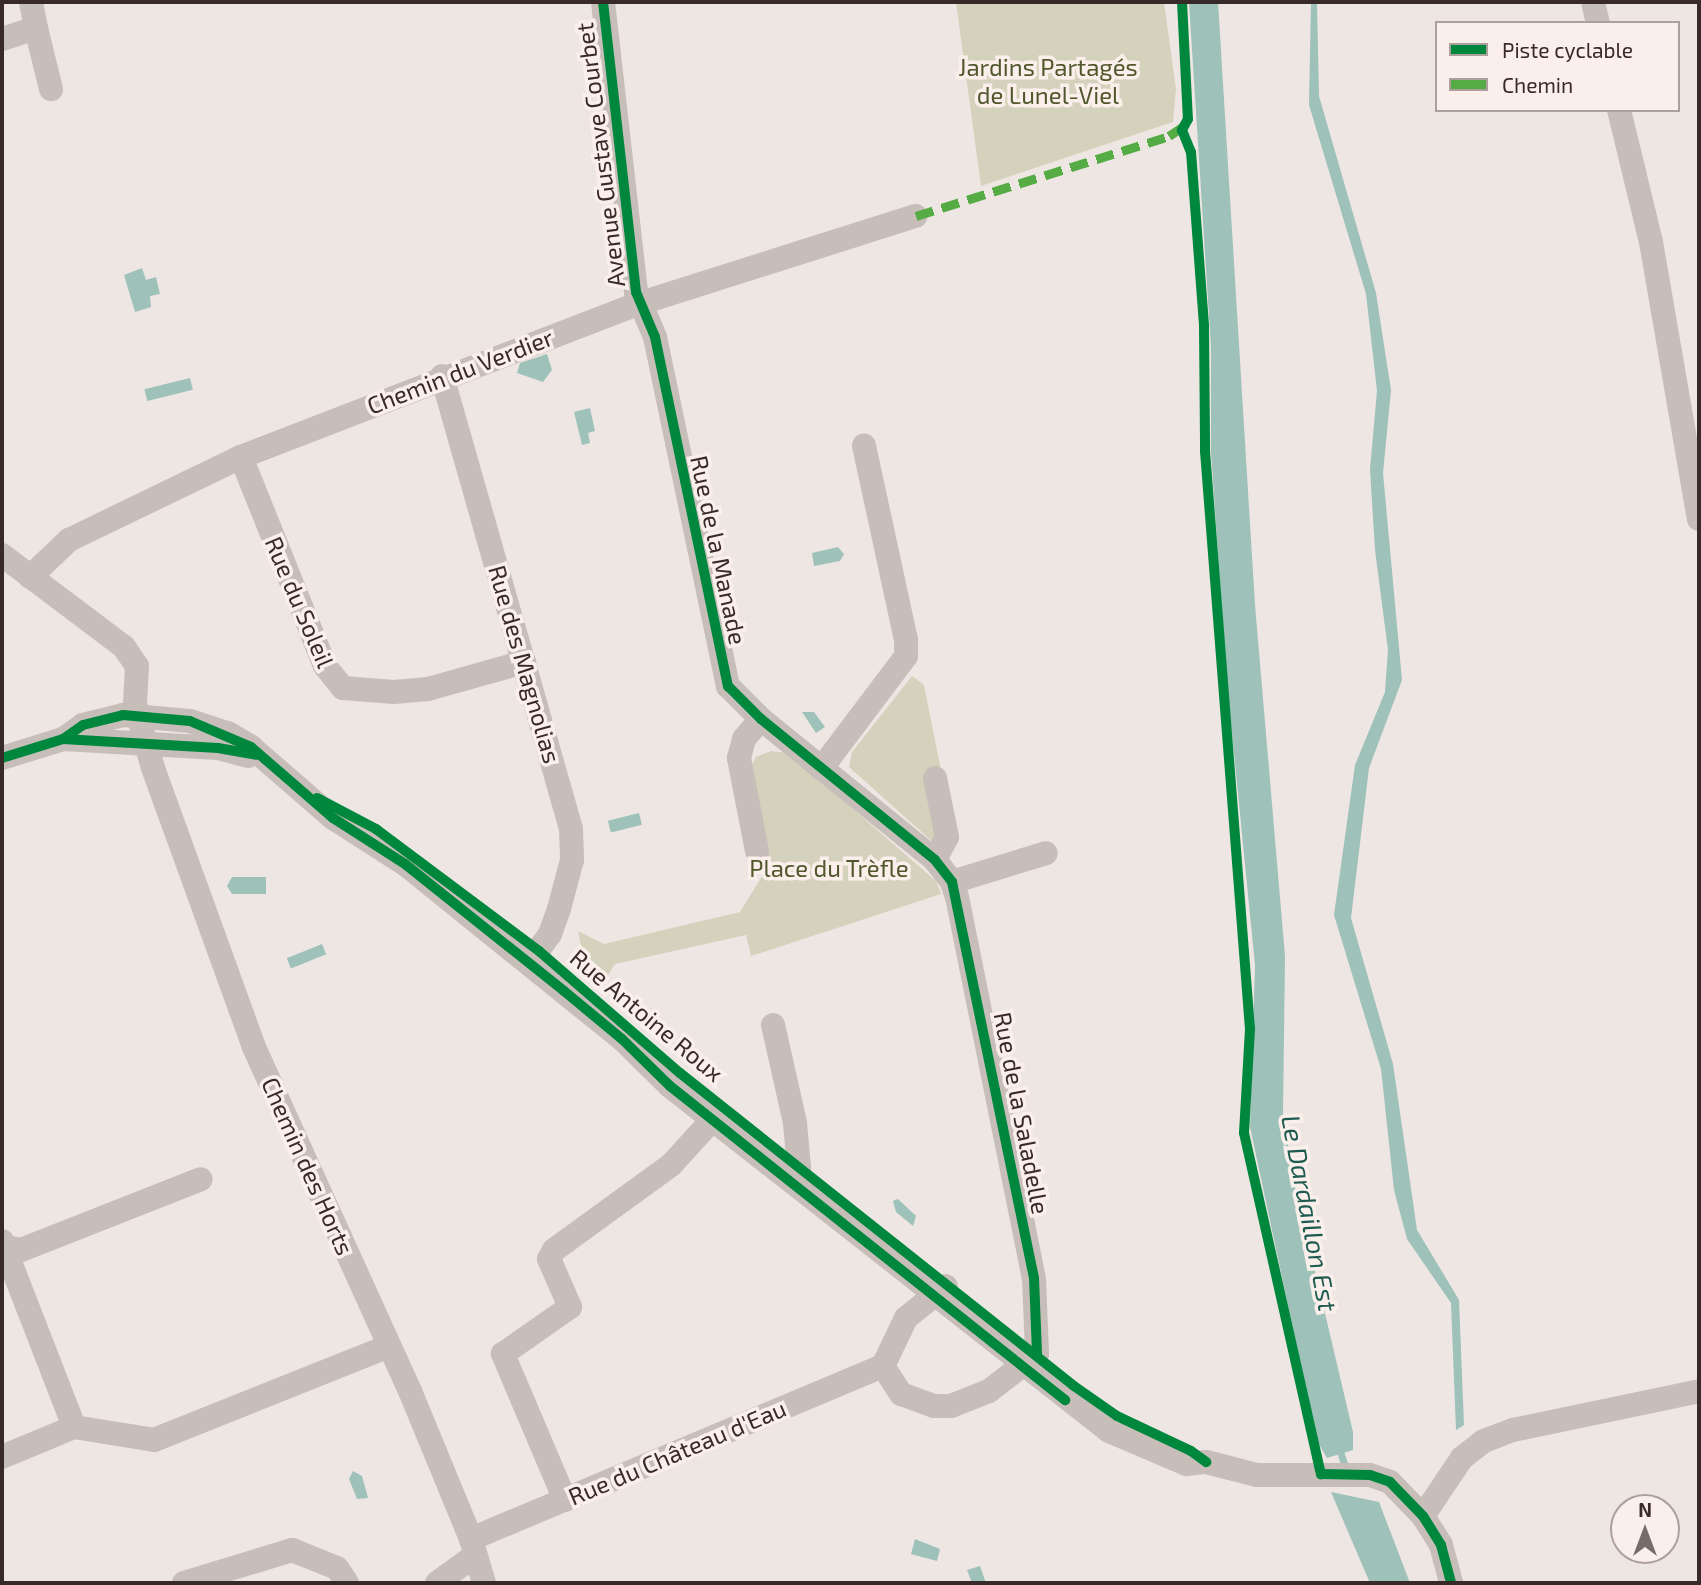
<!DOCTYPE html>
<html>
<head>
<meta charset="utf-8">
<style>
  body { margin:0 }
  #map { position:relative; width:1701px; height:1585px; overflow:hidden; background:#eee6e2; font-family:"Exo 2",sans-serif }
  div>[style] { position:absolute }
  .green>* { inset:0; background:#d4d2bc }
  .water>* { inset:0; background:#9ec1b9; transform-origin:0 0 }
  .stream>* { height:7px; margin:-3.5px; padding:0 3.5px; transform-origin:3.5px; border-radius:3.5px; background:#9ec1b9 }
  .minor>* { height:24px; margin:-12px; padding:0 12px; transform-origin:12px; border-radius:12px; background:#c7beba }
  .quiet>* { height:9px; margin-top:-4.5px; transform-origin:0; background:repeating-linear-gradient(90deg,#55ab44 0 18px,transparent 0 27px) }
  .cycleway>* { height:10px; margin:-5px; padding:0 5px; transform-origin:5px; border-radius:5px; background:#00873e }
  span { translate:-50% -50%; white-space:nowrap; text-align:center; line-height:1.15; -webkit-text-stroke:7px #faefea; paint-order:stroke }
  .park-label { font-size:24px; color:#51572c }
  .street-label { font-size:24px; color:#382a29 }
  .water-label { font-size:26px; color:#1d5b51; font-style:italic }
  .frame { position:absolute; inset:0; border:4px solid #382a29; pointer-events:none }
  .legend { position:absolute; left:1435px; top:21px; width:245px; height:91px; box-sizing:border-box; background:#faefea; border:2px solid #aca09d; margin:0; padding:9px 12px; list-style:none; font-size:21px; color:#382a29 }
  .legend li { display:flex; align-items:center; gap:14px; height:35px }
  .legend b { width:35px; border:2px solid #aca09d }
  .north { position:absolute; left:1610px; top:1494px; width:70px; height:70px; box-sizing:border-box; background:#faefea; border:2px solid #aca09d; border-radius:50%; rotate:0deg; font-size:19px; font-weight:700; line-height:28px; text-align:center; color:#382a29 }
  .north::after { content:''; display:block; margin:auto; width:24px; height:32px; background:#786c6a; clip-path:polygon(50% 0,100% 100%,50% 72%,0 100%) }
</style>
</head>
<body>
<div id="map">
  <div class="green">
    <div style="clip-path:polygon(956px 2px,1164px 2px,1176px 89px,1173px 122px,981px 186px)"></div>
    <div style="clip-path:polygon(912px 676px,924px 685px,941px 770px,935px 844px,849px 767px,852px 752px)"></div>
    <div style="clip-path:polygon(771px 751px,786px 753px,823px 783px,936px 881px,941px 894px,751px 956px,746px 935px,615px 964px,603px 983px,585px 968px,578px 931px,604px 944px,740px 912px,769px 865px,748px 771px,756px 757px)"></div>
  </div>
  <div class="water">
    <div style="clip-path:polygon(1189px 2px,1218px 2px,1255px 605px,1285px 956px,1283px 1114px,1294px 1182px,1353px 1432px,1353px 1450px,1327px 1458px,1317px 1441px,1250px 1127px,1255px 965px,1227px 683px,1211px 452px,1211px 347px)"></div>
    <div style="clip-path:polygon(1311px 2px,1317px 2px,1319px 96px,1376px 293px,1391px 390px,1383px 473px,1402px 680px,1369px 768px,1351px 918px,1393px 1064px,1417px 1230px,1459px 1300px,1464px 1425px,1456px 1430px,1451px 1303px,1407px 1239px,1394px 1190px,1381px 1069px,1334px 915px,1355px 765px,1385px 692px,1388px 650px,1375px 550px,1370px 469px,1377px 391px,1366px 294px,1309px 105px)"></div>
    <div style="clip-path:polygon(142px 268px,146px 280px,156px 277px,160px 294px,150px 296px,151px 307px,135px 312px,124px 275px)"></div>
    <div style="clip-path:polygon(547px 354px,552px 370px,543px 382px,517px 373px,520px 363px)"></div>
    <div style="left:190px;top:378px;width:12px;height:47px;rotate:76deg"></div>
    <div style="clip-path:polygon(590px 408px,595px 431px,588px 433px,590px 443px,582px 445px,574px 412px)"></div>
    <div style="clip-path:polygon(838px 547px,844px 554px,840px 561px,814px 566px,812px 553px)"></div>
    <div style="clip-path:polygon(802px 712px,814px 712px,825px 727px,816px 733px)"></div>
    <div style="left:639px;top:813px;width:12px;height:32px;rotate:76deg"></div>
    <div style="clip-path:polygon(232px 877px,266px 877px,266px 894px,232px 894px,227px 886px)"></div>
    <div style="left:322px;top:944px;width:11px;height:38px;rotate:68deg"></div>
    <div style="clip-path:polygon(898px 1199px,916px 1216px,913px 1226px,896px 1212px,893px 1201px)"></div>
    <div style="clip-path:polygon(353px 1471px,362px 1476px,368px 1498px,357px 1499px,349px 1479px)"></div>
    <div style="clip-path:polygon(1331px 1492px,1379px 1502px,1410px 1583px,1370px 1583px)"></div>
    <div style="clip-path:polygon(915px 1539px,940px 1549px,937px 1561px,911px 1554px)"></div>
    <div style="clip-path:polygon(980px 1566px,986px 1583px,972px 1583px,967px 1570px)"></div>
  </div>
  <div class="stream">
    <div style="left:1338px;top:1445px;width:26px;rotate:72deg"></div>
  </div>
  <div class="minor">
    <div style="left:603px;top:2px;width:292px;rotate:83.5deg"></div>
    <div style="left:636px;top:292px;width:49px;rotate:67.1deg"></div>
    <div style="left:655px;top:337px;width:357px;rotate:78.2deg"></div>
    <div style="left:728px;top:686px;width:47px;rotate:45deg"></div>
    <div style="left:761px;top:719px;width:224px;rotate:39deg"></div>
    <div style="left:935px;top:860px;width:28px;rotate:52deg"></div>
    <div style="left:952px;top:882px;width:16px;rotate:72deg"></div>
    <div style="left:957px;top:897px;width:389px;rotate:78.6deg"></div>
    <div style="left:1034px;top:1278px;width:76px;rotate:87.7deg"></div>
    <div style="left:1037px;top:1354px;width:61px;rotate:142.4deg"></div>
    <div style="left:989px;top:1391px;width:41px;rotate:158.5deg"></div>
    <div style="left:951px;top:1406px;width:17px;rotate:180deg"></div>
    <div style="left:934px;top:1406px;width:35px;rotate:-160deg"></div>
    <div style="left:901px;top:1394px;width:33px;rotate:-123deg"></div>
    <div style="left:883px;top:1366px;width:53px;rotate:-64.4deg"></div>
    <div style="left:906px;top:1318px;width:51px;rotate:-38.7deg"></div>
    <div style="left:1593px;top:2px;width:22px;rotate:77deg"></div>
    <div style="left:36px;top:28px;width:63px;rotate:76.2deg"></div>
    <div style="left:2px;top:39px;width:36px;rotate:-18deg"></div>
    <div style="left:36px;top:28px;width:26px;rotate:-101deg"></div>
    <div style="left:1619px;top:110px;width:136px;rotate:76.4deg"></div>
    <div style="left:1651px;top:242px;width:281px;rotate:80.2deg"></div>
    <div style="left:442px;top:376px;width:471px;rotate:74.1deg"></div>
    <div style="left:571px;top:829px;width:31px;rotate:88deg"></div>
    <div style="left:572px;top:860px;width:51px;rotate:104.9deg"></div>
    <div style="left:559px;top:909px;width:27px;rotate:110deg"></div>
    <div style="left:550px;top:934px;width:36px;rotate:126deg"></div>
    <div style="left:241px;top:457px;width:225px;rotate:68.1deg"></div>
    <div style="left:325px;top:666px;width:28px;rotate:51deg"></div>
    <div style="left:343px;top:688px;width:51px;rotate:4.5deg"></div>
    <div style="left:394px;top:692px;width:34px;rotate:-5deg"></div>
    <div style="left:428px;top:689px;width:100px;rotate:-15.7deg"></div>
    <div style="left:2px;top:555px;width:153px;rotate:37deg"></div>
    <div style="left:124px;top:647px;width:23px;rotate:56deg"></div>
    <div style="left:137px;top:666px;width:38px;rotate:93deg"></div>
    <div style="left:135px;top:704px;width:66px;rotate:74.3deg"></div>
    <div style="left:153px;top:768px;width:294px;rotate:70.1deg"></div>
    <div style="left:253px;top:1045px;width:380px;rotate:65.6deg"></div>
    <div style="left:410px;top:1391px;width:160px;rotate:67.6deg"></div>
    <div style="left:471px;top:1539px;width:46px;rotate:73.5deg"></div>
    <div style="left:30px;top:577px;width:54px;rotate:-43.5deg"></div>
    <div style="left:69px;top:540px;width:191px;rotate:-25.8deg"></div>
    <div style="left:241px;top:457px;width:429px;rotate:-21.1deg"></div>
    <div style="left:641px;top:303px;width:288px;rotate:-17.6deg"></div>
    <div style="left:63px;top:739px;width:155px;rotate:3.3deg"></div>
    <div style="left:218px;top:748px;width:31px;rotate:15deg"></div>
    <div style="left:2px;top:758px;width:64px;rotate:-17.3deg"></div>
    <div style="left:63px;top:739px;width:24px;rotate:-35deg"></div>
    <div style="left:83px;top:725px;width:41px;rotate:-14deg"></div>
    <div style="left:123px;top:715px;width:67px;rotate:5.1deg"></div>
    <div style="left:190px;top:721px;width:40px;rotate:18deg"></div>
    <div style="left:228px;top:733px;width:27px;rotate:31deg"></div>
    <div style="left:251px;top:747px;width:108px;rotate:40.9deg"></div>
    <div style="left:333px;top:818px;width:85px;rotate:32.6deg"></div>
    <div style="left:405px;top:864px;width:279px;rotate:38.9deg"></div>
    <div style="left:622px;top:1039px;width:67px;rotate:44.4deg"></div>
    <div style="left:670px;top:1086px;width:558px;rotate:38.16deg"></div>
    <div style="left:1109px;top:1431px;width:84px;rotate:23.2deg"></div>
    <div style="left:1186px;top:1464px;width:20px;rotate:-6deg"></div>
    <div style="left:1206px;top:1462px;width:53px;rotate:14.3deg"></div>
    <div style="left:1257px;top:1475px;width:113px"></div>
    <div style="left:1370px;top:1475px;width:21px;rotate:19deg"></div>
    <div style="left:1390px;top:1482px;width:47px;rotate:45.9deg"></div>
    <div style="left:1423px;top:1516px;width:34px;rotate:58deg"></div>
    <div style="left:1441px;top:1545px;width:39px;rotate:75deg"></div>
    <div style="left:821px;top:769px;width:141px;rotate:-53deg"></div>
    <div style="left:906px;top:656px;width:16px;rotate:-90deg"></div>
    <div style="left:906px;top:640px;width:199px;rotate:-102.2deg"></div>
    <div style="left:935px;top:778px;width:60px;rotate:78.5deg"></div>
    <div style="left:947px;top:837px;width:26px;rotate:118deg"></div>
    <div style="left:757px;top:851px;width:95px;rotate:-101deg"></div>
    <div style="left:739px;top:758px;width:20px;rotate:-75deg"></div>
    <div style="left:744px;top:739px;width:26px;rotate:-50deg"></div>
    <div style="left:952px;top:882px;width:98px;rotate:-17.1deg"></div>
    <div style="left:773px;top:1025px;width:100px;rotate:77.3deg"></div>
    <div style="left:795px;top:1123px;width:44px;rotate:84.8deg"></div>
    <div style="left:799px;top:1167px;width:15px;rotate:127deg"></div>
    <div style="left:2px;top:1241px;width:199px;rotate:68.8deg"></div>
    <div style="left:2px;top:1246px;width:19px;rotate:12deg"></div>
    <div style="left:21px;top:1250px;width:193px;rotate:-21.5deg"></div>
    <div style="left:2px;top:1457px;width:78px;rotate:-22.6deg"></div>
    <div style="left:74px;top:1427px;width:81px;rotate:9.2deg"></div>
    <div style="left:154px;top:1440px;width:253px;rotate:-21.8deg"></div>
    <div style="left:565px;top:1500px;width:159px;rotate:-113deg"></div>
    <div style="left:503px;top:1354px;width:82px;rotate:-35deg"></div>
    <div style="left:570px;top:1307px;width:52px;rotate:-113.6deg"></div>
    <div style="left:549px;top:1259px;width:10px;rotate:-61deg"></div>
    <div style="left:554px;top:1250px;width:145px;rotate:-36deg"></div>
    <div style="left:671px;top:1165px;width:62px;rotate:-47.6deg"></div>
    <div style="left:1423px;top:1516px;width:70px;rotate:-56.1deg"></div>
    <div style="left:1462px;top:1458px;width:28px;rotate:-38deg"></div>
    <div style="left:1484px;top:1441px;width:31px;rotate:-21deg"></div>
    <div style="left:1513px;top:1430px;width:190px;rotate:-11.8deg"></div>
    <div style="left:471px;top:1539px;width:447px;rotate:-22.8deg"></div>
    <div style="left:184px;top:1583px;width:113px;rotate:-17deg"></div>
    <div style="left:292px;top:1550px;width:48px;rotate:21.8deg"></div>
    <div style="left:337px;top:1568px;width:18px;rotate:56deg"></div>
    <div style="left:437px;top:1583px;width:46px;rotate:-36.1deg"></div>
  </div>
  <div class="quiet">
    <div style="left:916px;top:216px;width:265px;rotate:-17.5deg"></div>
    <div style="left:1169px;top:136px;width:18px;rotate:-34deg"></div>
  </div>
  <div class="cycleway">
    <div style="left:603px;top:2px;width:292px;rotate:83.5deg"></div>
    <div style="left:636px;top:292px;width:49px;rotate:67.1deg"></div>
    <div style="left:655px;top:337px;width:357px;rotate:78.2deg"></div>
    <div style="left:728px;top:686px;width:47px;rotate:45deg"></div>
    <div style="left:761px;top:719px;width:224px;rotate:39deg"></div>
    <div style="left:935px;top:860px;width:28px;rotate:52deg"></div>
    <div style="left:952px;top:882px;width:404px;rotate:78.3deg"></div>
    <div style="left:1034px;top:1278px;width:76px;rotate:87.7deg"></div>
    <div style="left:1182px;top:2px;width:117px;rotate:87.1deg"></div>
    <div style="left:1188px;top:119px;width:13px;rotate:119deg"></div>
    <div style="left:1182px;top:130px;width:24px;rotate:68deg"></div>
    <div style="left:1191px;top:152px;width:174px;rotate:85.7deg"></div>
    <div style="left:1204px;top:326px;width:125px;rotate:89.5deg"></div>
    <div style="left:1205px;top:451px;width:580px;rotate:85.55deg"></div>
    <div style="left:1250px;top:1029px;width:104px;rotate:93.3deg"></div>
    <div style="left:1244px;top:1133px;width:350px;rotate:77.3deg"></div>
    <div style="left:1321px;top:1474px;width:49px;rotate:1.2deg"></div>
    <div style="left:1370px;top:1475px;width:21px;rotate:19deg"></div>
    <div style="left:1390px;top:1482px;width:47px;rotate:45.9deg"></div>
    <div style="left:1423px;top:1516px;width:34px;rotate:58deg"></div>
    <div style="left:1441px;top:1545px;width:39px;rotate:75deg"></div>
    <div style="left:63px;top:739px;width:155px;rotate:3.3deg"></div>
    <div style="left:218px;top:748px;width:39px;rotate:10deg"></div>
    <div style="left:2px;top:758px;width:64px;rotate:-17.3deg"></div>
    <div style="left:63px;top:739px;width:24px;rotate:-35deg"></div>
    <div style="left:83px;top:725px;width:41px;rotate:-14deg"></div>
    <div style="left:123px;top:715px;width:67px;rotate:5.1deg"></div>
    <div style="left:190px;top:721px;width:66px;rotate:23.1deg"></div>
    <div style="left:251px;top:747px;width:108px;rotate:40.9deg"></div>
    <div style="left:333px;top:818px;width:85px;rotate:32.6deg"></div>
    <div style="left:405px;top:864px;width:203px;rotate:38.6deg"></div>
    <div style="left:564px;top:991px;width:75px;rotate:39.6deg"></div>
    <div style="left:622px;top:1039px;width:67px;rotate:44.4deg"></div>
    <div style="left:670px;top:1086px;width:505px;rotate:38.48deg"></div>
    <div style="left:317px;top:798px;width:67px;rotate:27.7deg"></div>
    <div style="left:376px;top:829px;width:204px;rotate:36.8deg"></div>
    <div style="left:539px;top:951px;width:186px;rotate:40.9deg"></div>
    <div style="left:680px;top:1073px;width:503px;rotate:38.46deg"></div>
    <div style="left:1074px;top:1386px;width:52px;rotate:34.9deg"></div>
    <div style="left:1117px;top:1416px;width:82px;rotate:25.3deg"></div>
    <div style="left:1191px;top:1451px;width:19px;rotate:36deg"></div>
  </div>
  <div class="park-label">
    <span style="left:1048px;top:81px">Jardins Partagés<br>de Lunel-Viel</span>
    <span style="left:829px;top:868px">Place du Trèfle</span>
  </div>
  <div class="street-label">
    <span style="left:600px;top:155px;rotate:-97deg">Avenue Gustave Courbet</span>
    <span style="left:460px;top:371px;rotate:-21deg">Chemin du Verdier</span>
    <span style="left:719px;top:550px;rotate:78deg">Rue de la Manade</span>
    <span style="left:300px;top:602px;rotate:67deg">Rue du Soleil</span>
    <span style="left:525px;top:664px;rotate:74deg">Rue des Magnolias</span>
    <span style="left:647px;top:1015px;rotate:40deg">Rue Antoine Roux</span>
    <span style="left:1022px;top:1113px;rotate:79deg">Rue de la Saladelle</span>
    <span style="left:308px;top:1166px;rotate:66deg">Chemin des Horts</span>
    <span style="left:677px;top:1452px;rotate:-23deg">Rue du Château d'Eau</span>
  </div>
  <div class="water-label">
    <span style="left:1310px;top:1213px;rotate:79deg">Le Dardaillon Est</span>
  </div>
  <div class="frame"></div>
  <ul class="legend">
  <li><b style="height:9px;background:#00873e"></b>Piste cyclable</li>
  <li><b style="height:9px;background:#55ab44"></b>Chemin</li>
  </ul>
  <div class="north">N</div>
</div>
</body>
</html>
